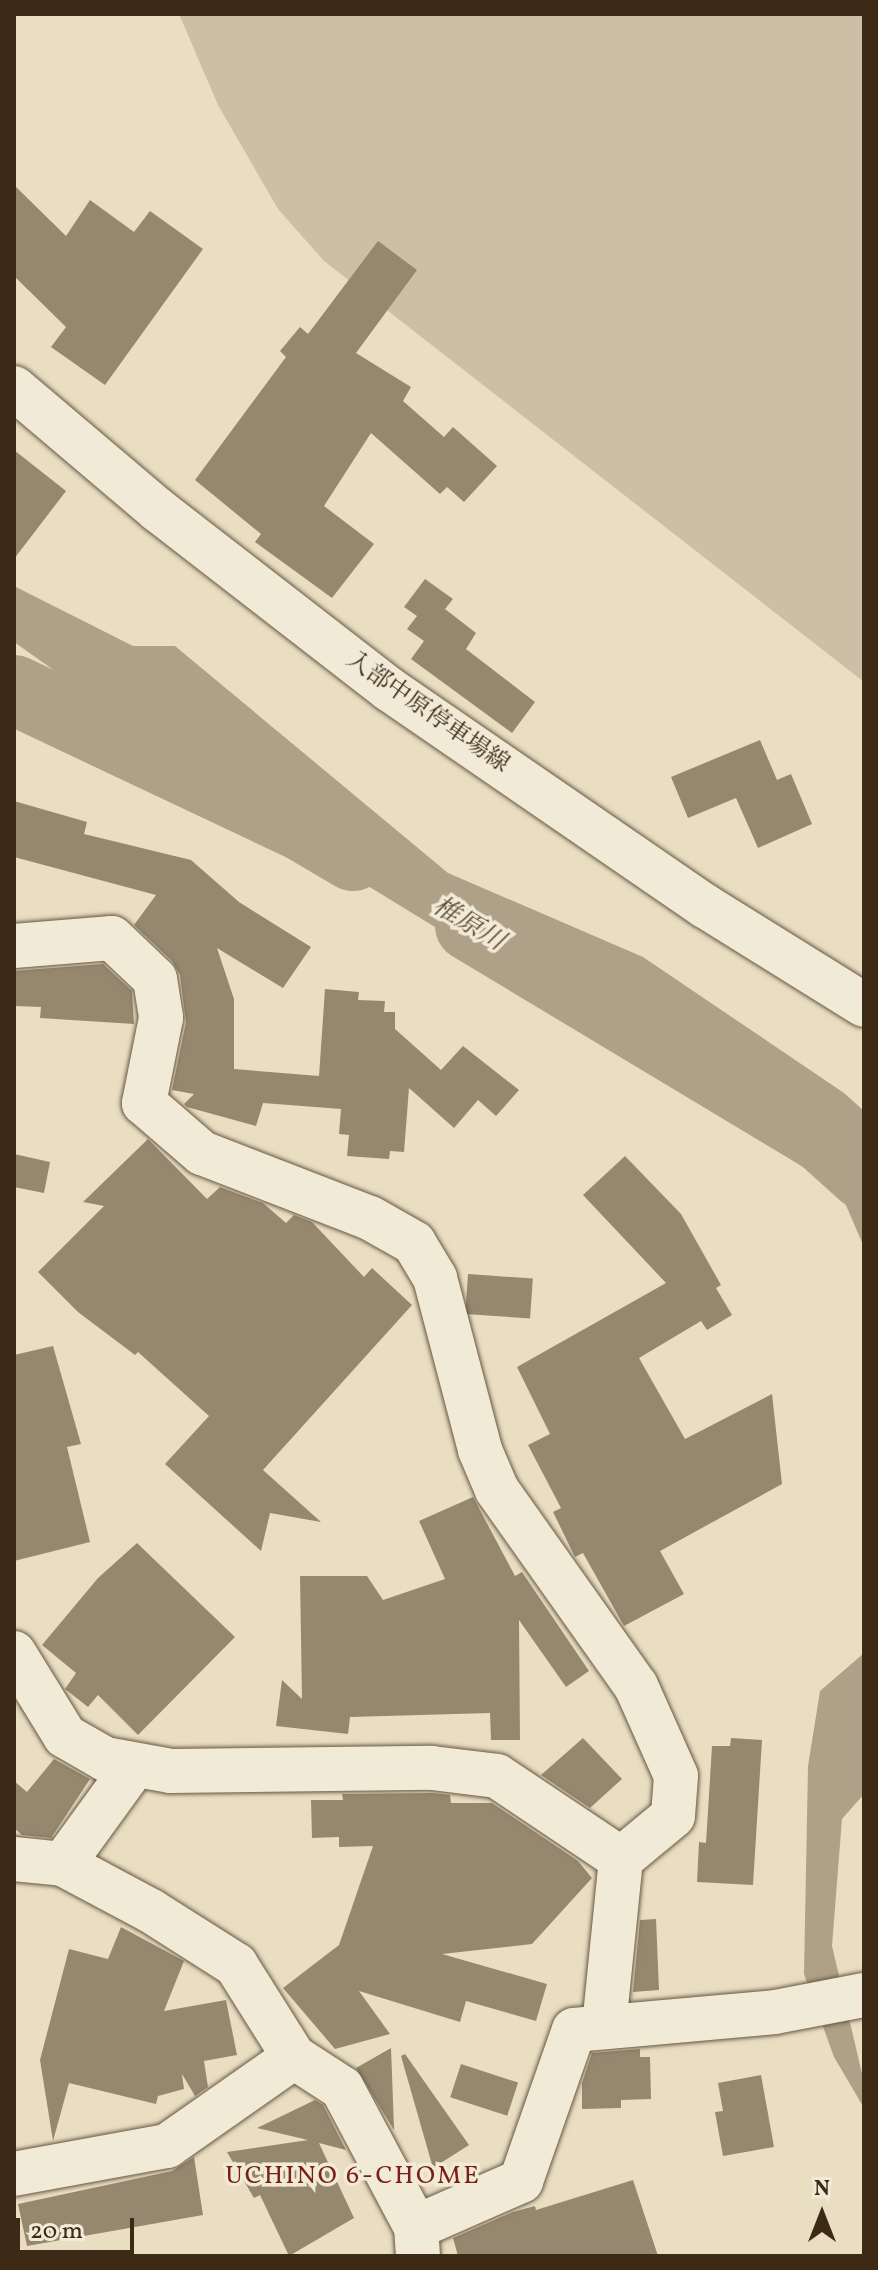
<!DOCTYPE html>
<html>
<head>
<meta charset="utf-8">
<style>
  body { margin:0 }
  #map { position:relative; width:878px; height:2270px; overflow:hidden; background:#e9dec2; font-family:Vollkorn,"Noto Serif JP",serif }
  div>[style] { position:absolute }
  .green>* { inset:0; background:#ccbfa5 }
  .water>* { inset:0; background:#afa188 }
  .river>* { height:70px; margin:-35px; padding:0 35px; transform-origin:35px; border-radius:35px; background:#afa188 }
  .building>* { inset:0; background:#96886f; transform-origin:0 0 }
  .roads { filter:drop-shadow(0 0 2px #685741) drop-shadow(0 0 2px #685741) }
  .street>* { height:44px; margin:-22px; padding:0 22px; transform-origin:22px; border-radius:22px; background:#f1ead7 }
  .secondary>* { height:44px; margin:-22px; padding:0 22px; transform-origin:22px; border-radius:22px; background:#f1ead7 }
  span { translate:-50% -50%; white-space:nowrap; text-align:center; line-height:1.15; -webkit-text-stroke:7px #f1ead7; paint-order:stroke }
  .street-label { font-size:24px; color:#3d2a16 }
  .water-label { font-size:26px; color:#5f4e38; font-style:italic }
  .neighbourhood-label { font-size:26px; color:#7a1f14; letter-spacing:2px }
  .frame { position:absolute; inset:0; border:16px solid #3d2a16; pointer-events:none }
  .north { position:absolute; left:782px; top:2174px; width:80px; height:80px; -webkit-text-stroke:6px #f1ead7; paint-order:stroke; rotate:0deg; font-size:22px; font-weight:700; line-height:32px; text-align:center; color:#3d2a16 }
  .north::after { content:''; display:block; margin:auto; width:28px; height:36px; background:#3d2a16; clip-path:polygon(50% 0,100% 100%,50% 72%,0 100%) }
  .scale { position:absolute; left:16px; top:2218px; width:118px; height:36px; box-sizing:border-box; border:4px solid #3d2a16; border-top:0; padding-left:10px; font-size:24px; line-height:28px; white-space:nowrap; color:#3d2a16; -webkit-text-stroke:6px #f1ead7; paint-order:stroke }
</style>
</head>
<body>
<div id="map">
  <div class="green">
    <div style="clip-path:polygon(179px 14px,864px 14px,864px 682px,324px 261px,278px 209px,218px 105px)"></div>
  </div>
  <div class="water">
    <div style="clip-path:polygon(14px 586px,133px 646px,175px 646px,448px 873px,643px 957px,844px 1093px,864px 1111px,864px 1247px,807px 1115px,741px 1057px,723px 1058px,626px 996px,566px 974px,523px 981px,368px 886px,231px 780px,184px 762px,14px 642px)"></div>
    <div style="clip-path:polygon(864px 1653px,864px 1794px,842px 1819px,832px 1946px,864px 2082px,864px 2108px,834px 2057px,804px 1974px,808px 1766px,820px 1691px)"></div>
  </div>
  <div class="river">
    <div style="left:14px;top:690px;width:321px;rotate:25.3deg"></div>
    <div style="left:304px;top:827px;width:57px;rotate:30.6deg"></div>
    <div style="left:470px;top:926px;width:412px;rotate:31deg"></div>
    <div style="left:823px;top:1138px;width:55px;rotate:42.1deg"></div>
  </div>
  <div class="building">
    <div style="clip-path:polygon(14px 185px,66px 236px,90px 200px,134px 232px,150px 211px,203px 249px,105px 385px,51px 347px,66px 327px,14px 276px)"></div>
    <div style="clip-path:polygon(378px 241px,417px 270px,356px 353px,411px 387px,403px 401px,444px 437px,453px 427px,497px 466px,464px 502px,447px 487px,440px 494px,371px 433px,324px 506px,374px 544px,332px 598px,255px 542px,261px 534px,195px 480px,286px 357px,280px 351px,300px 327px,308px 334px)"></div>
    <div style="clip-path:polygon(14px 450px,66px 491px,14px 559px)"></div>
    <div style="clip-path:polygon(425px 579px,453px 599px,445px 609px,476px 633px,466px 649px,535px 702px,512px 733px,411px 659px,424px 641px,407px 629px,417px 616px,404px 607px)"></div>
    <div style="clip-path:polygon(760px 740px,777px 780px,791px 774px,812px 824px,758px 848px,736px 798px,688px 818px,671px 777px)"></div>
    <div style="clip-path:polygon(14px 801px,87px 822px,84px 834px,191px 860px,239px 902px,311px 947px,283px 988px,217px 948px,234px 999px,234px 1069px,319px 1076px,325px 989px,359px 992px,358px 1000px,385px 1001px,384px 1012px,395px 1012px,395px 1029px,441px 1070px,463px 1046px,519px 1090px,496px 1116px,478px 1100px,454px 1128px,409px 1088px,404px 1152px,390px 1151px,389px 1159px,347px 1156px,349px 1135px,339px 1134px,341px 1109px,263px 1103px,256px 1126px,187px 1107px,184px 1104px,194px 1094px,172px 1090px,186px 1022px,180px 975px,172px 961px,134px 925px,156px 895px,14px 857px)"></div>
    <div style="clip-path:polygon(103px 964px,132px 991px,134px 1024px,40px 1018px,41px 1007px,14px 1006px,14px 971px)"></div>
    <div style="clip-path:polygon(148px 1139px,207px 1199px,220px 1187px,263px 1203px,286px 1223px,294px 1215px,312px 1222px,364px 1277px,372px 1268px,412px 1305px,263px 1470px,321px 1522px,270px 1513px,261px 1551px,165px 1464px,209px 1416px,138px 1352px,135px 1355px,78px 1312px,38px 1272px,104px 1206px,83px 1202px)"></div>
    <div style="clip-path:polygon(14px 1154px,50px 1162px,44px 1193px,14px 1187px)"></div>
    <div style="clip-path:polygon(625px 1156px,681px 1214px,721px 1285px,716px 1288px,732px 1315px,707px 1330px,701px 1321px,639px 1358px,685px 1439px,772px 1394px,782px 1484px,660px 1551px,684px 1594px,624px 1626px,583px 1553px,575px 1557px,553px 1512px,561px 1508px,528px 1445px,550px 1434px,517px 1367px,666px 1283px,583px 1195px)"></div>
    <div style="left:468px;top:1274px;width:65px;height:40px;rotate:4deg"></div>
    <div style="clip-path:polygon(53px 1346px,81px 1444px,67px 1447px,90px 1542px,14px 1561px,14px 1355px)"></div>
    <div style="clip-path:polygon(473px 1497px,515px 1576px,522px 1572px,589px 1671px,566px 1687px,519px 1620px,520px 1740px,491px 1740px,490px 1713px,350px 1717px,348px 1734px,276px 1726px,282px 1680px,302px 1699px,300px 1576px,367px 1576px,383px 1600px,445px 1579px,419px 1521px)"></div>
    <div style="clip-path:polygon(137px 1543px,235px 1637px,138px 1735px,98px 1695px,88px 1707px,65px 1689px,76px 1673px,42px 1645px,98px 1578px)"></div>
    <div style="clip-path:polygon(583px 1738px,622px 1779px,590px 1808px,541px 1775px)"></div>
    <div style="clip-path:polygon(731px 1738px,762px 1740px,753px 1885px,697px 1882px,699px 1842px,706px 1843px,712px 1746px,730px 1746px)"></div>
    <div style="clip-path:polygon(54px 1759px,90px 1779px,51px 1838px,22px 1835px,14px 1828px,14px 1781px,27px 1792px)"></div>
    <div style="clip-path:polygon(433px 1793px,450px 1795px,451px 1803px,492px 1803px,578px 1861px,592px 1878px,532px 1944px,442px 1954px,547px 1984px,536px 2021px,466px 2001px,460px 2022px,359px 1991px,390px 2034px,335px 2049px,283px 1988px,339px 1945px,373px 1846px,339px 1847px,339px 1837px,312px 1838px,311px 1800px,343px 1800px,342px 1794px)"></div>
    <div style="clip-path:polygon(656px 1919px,659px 1990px,633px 1992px,640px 1920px)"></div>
    <div style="clip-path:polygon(121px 1927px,184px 1961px,164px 2011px,226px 2000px,237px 2055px,204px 2061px,208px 2087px,195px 2096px,182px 2074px,184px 2089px,158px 2096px,156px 2104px,69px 2083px,53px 2141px,40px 2060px,69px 1949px,108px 1959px)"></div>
    <div style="clip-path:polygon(391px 2048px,394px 2128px,394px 2130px,356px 2068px)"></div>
    <div style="clip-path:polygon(640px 2049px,640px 2057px,650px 2057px,651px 2099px,621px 2100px,621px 2108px,582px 2109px,582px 2083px,592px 2053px)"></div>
    <div style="clip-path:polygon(405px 2054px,469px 2145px,433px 2168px,401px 2056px)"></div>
    <div style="left:461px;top:2064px;width:60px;height:35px;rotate:18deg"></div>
    <div style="clip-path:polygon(761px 2075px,774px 2147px,723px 2156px,715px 2112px,723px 2111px,718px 2083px)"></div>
    <div style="clip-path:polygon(315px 2100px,323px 2105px,346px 2150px,319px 2143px,354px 2218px,289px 2256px,260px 2195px,254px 2198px,227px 2152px,308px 2140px,257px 2128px)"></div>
    <div style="clip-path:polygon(194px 2157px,203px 2215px,27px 2246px,18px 2204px,172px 2171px)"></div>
    <div style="clip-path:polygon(633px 2180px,658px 2256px,458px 2256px,453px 2238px,513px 2212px,535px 2206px,536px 2210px)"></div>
  </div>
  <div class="roads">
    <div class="street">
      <div style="left:14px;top:946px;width:98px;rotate:-4.7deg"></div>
      <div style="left:112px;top:938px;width:59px;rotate:43.6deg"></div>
      <div style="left:155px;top:979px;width:39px;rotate:81deg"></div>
      <div style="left:161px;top:1018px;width:87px;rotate:101.3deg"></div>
      <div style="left:144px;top:1103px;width:77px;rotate:40.8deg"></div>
      <div style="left:202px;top:1153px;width:180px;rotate:21.2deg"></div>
      <div style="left:370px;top:1218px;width:51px;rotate:29.6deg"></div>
      <div style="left:414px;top:1243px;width:41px;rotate:59deg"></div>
      <div style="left:435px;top:1278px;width:178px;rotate:75.3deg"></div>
      <div style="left:480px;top:1450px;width:43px;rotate:67deg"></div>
      <div style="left:497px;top:1490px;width:240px;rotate:54.7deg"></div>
      <div style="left:636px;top:1686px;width:98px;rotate:66deg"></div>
      <div style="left:676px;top:1776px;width:40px;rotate:94.3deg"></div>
      <div style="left:673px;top:1816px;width:67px;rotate:140.4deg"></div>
      <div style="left:621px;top:1859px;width:167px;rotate:95.8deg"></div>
      <div style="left:14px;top:1653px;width:97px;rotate:58.4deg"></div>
      <div style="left:65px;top:1736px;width:46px;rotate:29.9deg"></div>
      <div style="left:105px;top:1759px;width:67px;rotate:10.3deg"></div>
      <div style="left:171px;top:1771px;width:261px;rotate:-0.7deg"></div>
      <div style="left:432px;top:1768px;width:65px;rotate:7deg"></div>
      <div style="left:497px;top:1776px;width:149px;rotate:33.8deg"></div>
      <div style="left:14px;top:1859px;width:49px;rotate:5.8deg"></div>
      <div style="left:63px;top:1864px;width:100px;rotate:28.1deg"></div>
      <div style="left:151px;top:1911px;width:101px;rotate:32.4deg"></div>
      <div style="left:236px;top:1965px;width:109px;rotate:57.8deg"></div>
      <div style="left:63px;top:1864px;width:122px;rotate:-54deg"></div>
      <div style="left:14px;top:2174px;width:156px;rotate:-10.4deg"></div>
      <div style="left:167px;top:2146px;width:155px;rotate:-35deg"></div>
      <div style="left:294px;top:2057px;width:57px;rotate:32.9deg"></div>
      <div style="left:342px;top:2088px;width:157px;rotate:62deg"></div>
      <div style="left:416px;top:2227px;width:27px;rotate:86deg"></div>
      <div style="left:416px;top:2227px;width:115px;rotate:-23.7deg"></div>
      <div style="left:521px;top:2181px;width:160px;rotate:-70.7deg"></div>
      <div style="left:574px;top:2030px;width:202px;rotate:-5.1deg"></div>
      <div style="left:775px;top:2012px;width:91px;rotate:-10.8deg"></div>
    </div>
    <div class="secondary">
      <div style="left:14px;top:388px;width:189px;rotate:40.3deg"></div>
      <div style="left:158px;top:510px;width:292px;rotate:37.8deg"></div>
      <div style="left:389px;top:689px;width:383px;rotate:34.5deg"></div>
      <div style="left:705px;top:906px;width:187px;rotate:31.9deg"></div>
    </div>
  </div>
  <div class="street-label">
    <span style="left:427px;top:713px;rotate:35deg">入部中原停車場線</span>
  </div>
  <div class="water-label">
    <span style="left:468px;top:925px;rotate:31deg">椎原川</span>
  </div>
  <div class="neighbourhood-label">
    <span style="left:353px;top:2177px">UCHINO 6-CHOME</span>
  </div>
  <div class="frame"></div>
  <div class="north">N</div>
  <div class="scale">20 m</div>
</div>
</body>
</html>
